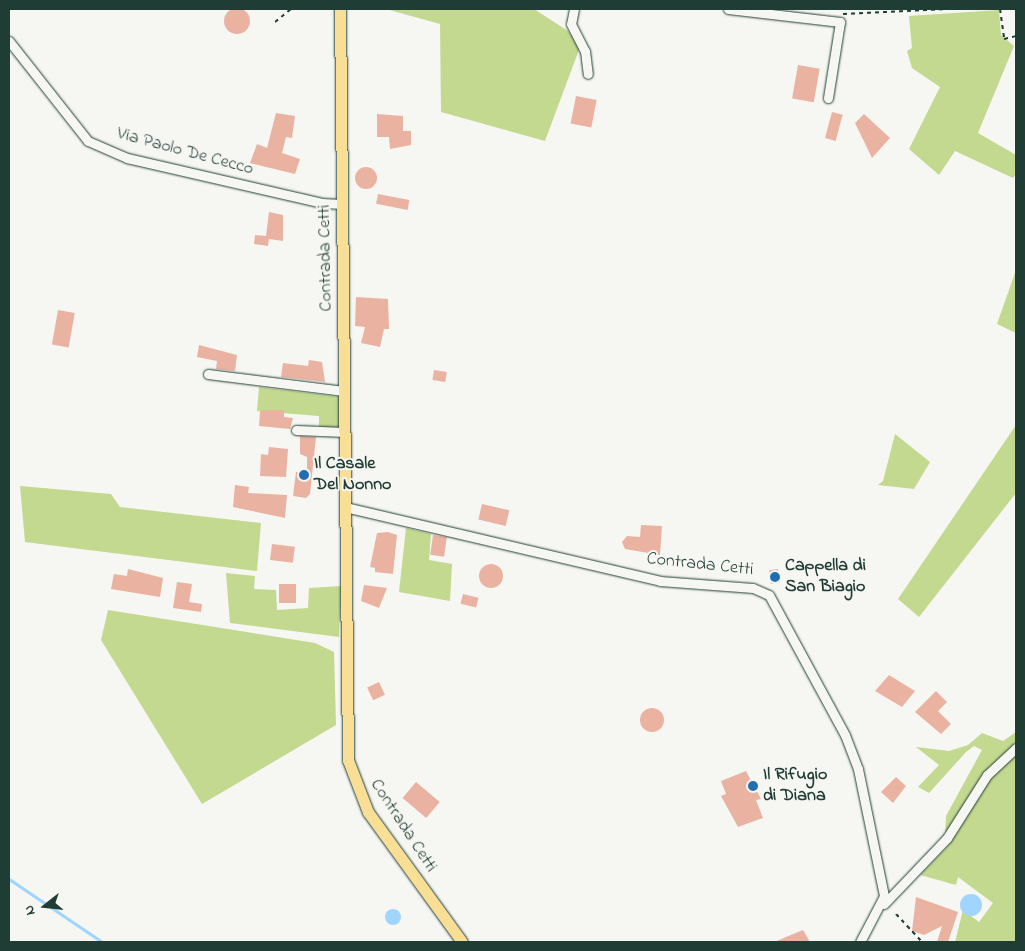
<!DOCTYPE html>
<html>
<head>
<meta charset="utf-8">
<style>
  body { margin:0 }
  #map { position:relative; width:1025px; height:951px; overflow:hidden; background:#f6f6f2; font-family:"Indie Flower",sans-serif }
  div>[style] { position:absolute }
  .green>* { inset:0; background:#c3d98f }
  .water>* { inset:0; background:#9fd5fe }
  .round { border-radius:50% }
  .stream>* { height:3px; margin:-1.5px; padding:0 1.5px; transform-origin:1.5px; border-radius:1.5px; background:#9fd5fe }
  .building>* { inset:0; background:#eab3a1; transform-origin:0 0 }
  .path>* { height:2px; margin-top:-1px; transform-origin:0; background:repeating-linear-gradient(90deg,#1f3d34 0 4px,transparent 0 8px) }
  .roads { filter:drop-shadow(0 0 1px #1f3d34) drop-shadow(0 0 1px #1f3d34) }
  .minor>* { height:9px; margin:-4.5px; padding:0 4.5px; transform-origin:4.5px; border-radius:4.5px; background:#f6f6f2 }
  .major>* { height:11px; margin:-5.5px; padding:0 5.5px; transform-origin:5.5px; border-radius:5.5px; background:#f9df96 }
  .dots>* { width:14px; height:14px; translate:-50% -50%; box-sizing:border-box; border:2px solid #f6f6f2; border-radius:50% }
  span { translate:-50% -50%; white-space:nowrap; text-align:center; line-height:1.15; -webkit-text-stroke:4px #f6f6f2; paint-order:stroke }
  .street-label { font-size:18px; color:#1f3d34 }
  .poi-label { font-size:18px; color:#1f3d34; font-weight:700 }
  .left { translate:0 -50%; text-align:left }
  .frame { position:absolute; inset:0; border:10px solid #1f3d34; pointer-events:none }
  .north { position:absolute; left:20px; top:881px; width:50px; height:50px; -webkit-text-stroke:4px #f6f6f2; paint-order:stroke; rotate:254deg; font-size:14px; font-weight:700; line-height:20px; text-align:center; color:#1f3d34 }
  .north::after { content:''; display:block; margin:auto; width:18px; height:22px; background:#1f3d34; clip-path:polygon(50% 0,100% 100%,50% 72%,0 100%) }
</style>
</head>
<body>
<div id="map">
  <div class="green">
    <div style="clip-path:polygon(386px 9px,534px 9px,568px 31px,580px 47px,545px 141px,441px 112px,440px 24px)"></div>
    <div style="clip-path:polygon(999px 10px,1001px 35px,1014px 46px,978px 133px,1016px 155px,1016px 174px,1013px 178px,955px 151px,939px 175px,909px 149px,940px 87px,912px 68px,907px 51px,912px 48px,909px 16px)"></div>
    <div style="clip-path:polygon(1016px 270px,1016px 333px,997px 324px)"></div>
    <div style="clip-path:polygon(259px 387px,340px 397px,341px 429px,319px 427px,319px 416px,257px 411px)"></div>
    <div style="clip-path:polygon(1016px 425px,1016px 493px,919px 617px,898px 599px)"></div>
    <div style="clip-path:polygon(895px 434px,930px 462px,914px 489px,878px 485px,883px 481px)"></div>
    <div style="clip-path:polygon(20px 486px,111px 494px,120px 507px,261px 523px,257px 571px,25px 542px)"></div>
    <div style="clip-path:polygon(406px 528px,431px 534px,429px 560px,452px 564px,450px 601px,399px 592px)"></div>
    <div style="clip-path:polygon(226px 573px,255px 576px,254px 589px,276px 590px,277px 610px,308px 608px,309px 588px,341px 586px,339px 637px,230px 623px)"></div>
    <div style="clip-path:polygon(108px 610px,315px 643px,334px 652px,336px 725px,202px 804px,101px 640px)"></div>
    <div style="clip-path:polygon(1016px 732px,1016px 745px,997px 763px,945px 838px,946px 816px,982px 750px,974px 746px,966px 752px,929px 793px,918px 787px,939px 765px,916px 747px,949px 751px,968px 745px,982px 733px,1003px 741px)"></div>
    <div style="clip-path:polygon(1016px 750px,1016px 942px,955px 942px,963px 910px,979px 922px,993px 903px,958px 877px,956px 885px,920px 875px,948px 846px,984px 787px)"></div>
  </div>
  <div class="water">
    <div class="round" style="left:960px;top:894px;width:22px;height:22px"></div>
    <div class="round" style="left:385px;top:909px;width:16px;height:16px"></div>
  </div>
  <div class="stream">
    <div style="left:9px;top:879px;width:112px;rotate:34.1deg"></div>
  </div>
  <div class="building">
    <div class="round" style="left:224px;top:8px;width:26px;height:26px"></div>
    <div style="left:798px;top:65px;width:22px;height:34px;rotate:10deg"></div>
    <div style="left:576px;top:96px;width:21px;height:28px;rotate:11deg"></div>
    <div style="left:832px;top:112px;width:11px;height:27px;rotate:15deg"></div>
    <div style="clip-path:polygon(276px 113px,295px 116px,292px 138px,286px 137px,282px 153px,300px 159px,295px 174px,250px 163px,257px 144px,267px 148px)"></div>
    <div style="clip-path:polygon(377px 114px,403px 116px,403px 131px,411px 131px,411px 145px,390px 149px,389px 137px,377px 137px)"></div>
    <div style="clip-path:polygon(864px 114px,890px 138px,872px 158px,855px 123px)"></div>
    <div class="round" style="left:355px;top:167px;width:22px;height:22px"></div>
    <div style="left:378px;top:194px;width:32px;height:10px;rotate:11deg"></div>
    <div style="clip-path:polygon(269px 212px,283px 215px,283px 241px,269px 239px,268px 246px,254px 244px,255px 235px,266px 236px)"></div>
    <div style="clip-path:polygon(356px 297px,388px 299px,389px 329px,384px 329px,380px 347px,361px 343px,365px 327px,355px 326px)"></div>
    <div style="left:58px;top:310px;width:17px;height:35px;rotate:10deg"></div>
    <div style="clip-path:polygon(199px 345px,237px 355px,235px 371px,216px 369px,217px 361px,197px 357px)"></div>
    <div style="clip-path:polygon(309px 360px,322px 362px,325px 382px,281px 377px,283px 363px,308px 366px)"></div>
    <div style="left:434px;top:370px;width:13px;height:10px;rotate:9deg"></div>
    <div style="clip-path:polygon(270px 410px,284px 410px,284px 417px,293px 418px,290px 429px,259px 426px,260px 411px)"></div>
    <div style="clip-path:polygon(300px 436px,316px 437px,310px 494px,306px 498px,293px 496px,296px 472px,307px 473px,307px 457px,300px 454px)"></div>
    <div style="clip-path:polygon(269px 447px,288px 449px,286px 477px,260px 476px,261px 454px,268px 455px)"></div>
    <div style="clip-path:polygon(235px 485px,249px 487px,248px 493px,287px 495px,285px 518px,233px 507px)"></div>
    <div style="left:482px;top:504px;width:28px;height:16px;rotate:13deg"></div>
    <div style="clip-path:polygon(641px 525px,662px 526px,660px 555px,625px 549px,622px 542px,627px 536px,640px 537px)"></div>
    <div style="clip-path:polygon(388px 532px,397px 535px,393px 574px,375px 572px,375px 568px,370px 567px,377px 533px)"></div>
    <div style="left:433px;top:535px;width:14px;height:20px;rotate:8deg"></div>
    <div style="left:272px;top:544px;width:23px;height:16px;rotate:7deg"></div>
    <div class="round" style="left:479px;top:564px;width:24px;height:24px"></div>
    <div style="clip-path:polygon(128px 569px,163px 578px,160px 597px,111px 589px,114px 574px,127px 576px)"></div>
    <div style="left:778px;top:569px;width:14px;height:9px;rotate:82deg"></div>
    <div style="clip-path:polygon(177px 582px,192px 584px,189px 602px,202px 604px,201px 612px,173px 608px)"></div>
    <div style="left:279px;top:584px;width:17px;height:19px"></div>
    <div style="clip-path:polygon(364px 585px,387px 588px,379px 608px,361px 601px)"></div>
    <div style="left:463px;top:594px;width:16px;height:10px;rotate:14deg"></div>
    <div style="clip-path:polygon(889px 675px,915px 691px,902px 707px,875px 691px)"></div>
    <div style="left:379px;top:682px;width:14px;height:13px;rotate:65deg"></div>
    <div style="clip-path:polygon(936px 691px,947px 702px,938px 711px,951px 724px,941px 734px,915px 712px)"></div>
    <div class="round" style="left:640px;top:708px;width:24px;height:24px"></div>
    <div style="clip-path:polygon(746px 771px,761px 799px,756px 800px,763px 818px,738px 827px,721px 796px,726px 794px,721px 781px)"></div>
    <div style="clip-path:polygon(896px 777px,906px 786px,893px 803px,881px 792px)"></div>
    <div style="left:416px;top:782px;width:31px;height:21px;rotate:40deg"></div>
    <div style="clip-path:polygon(916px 897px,958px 912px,948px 942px,937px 942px,942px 926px,924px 935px,912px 931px)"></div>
    <div style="clip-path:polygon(803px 930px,810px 942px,774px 942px)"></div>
  </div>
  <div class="path">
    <div style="left:1000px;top:9px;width:30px;rotate:82deg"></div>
    <div style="left:1004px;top:39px;width:12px;rotate:-14deg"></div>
    <div style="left:843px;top:14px;width:105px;rotate:-2.7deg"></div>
    <div style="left:275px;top:22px;width:21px;rotate:-39deg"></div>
    <div style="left:896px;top:914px;width:38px;rotate:47deg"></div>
  </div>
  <div class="roads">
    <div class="minor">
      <div style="left:574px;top:9px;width:15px;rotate:101deg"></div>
      <div style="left:571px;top:24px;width:30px;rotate:63deg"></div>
      <div style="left:585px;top:51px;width:23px;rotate:83deg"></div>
      <div style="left:728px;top:9px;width:113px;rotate:6.6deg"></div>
      <div style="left:840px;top:22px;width:77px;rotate:99deg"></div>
      <div style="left:9px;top:41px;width:127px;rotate:51.7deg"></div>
      <div style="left:88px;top:141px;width:43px;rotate:23.6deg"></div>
      <div style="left:127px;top:158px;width:200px;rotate:13deg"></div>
      <div style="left:322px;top:203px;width:20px;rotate:3deg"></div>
      <div style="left:208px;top:374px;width:137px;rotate:7.1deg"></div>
      <div style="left:296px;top:430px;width:49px;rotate:2.3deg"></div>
      <div style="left:345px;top:507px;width:324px;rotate:13.2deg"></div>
      <div style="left:660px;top:581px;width:93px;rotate:4.3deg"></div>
      <div style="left:753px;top:588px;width:17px;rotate:24deg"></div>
      <div style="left:769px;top:595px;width:159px;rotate:61.5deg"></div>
      <div style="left:845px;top:735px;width:36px;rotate:69deg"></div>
      <div style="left:858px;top:769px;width:130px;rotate:78.4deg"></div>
      <div style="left:884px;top:896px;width:52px;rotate:117.6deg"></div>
      <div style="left:884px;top:904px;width:91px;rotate:-46.3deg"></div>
      <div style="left:947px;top:838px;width:75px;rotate:-57.6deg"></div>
      <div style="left:987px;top:775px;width:40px;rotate:-43deg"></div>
    </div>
    <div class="major">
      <div style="left:340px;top:9px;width:751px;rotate:89.39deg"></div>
      <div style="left:348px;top:760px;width:56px;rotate:69deg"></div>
      <div style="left:368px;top:812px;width:160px;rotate:54.1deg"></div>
    </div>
  </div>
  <div class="dots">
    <div style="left:304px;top:475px;background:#1f6fb2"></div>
    <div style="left:775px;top:577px;background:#1f6fb2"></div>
    <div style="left:753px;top:786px;background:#1f6fb2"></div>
  </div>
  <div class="street-label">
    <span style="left:185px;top:152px;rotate:15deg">Via Paolo De Cecco</span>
    <span style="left:326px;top:258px;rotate:-91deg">Contrada Cetti</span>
    <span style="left:700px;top:565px;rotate:6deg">Contrada Cetti</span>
    <span style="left:403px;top:826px;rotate:57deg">Contrada Cetti</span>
  </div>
  <div class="poi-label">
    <span class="left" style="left:314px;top:475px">Il Casale<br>Del Nonno</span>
    <span class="left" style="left:785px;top:577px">Cappella di<br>San Biagio</span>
    <span class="left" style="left:763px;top:786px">Il Rifugio<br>di Diana</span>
  </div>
  <div class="frame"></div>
  <div class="north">N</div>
</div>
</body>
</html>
